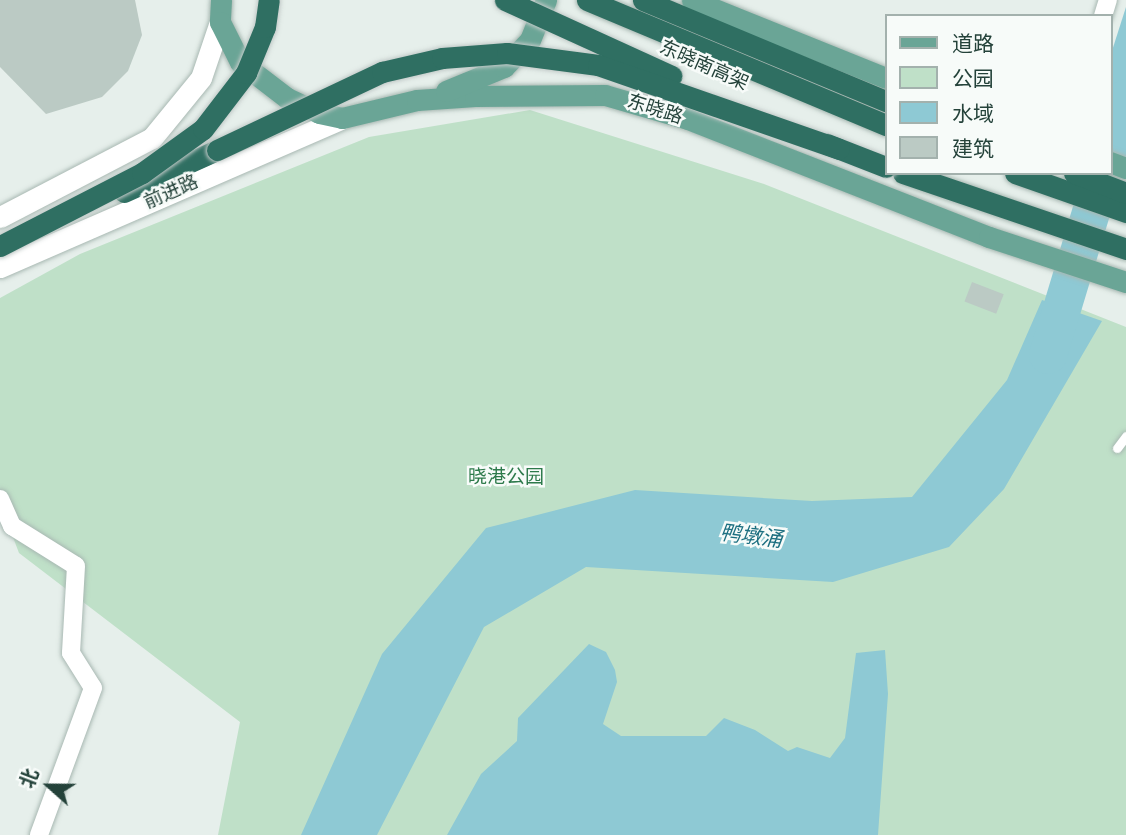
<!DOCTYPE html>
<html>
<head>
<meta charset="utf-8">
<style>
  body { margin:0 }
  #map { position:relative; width:1126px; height:835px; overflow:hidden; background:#e6efeb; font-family:Poppins,"Noto Sans SC",sans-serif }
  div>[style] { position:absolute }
  .green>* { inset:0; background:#bfe0c8 }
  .water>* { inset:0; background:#8ec9d4 }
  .river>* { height:38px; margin:-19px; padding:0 19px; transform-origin:19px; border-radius:19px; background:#8ec9d4 }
  .building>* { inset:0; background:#bbcac4; transform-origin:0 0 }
  .roads { filter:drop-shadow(0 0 2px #a8b8b2) drop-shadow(0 0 2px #a8b8b2) }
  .lane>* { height:9px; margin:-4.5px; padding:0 4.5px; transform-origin:4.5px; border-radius:4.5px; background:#fff }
  .street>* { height:18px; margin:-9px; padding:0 9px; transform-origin:9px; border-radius:9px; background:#fff }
  .secondary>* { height:21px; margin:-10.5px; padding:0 10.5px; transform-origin:10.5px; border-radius:10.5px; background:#fff }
  .primary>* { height:21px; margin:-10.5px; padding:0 10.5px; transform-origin:10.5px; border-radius:10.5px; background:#6aa596 }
  .highway>* { height:21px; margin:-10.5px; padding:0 10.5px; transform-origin:10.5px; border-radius:10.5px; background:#2f6f62 }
  .bridges { filter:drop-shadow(0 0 2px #c2cac8) drop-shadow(0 0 2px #c2cac8) }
  .highway-bridge>* { height:21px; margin:-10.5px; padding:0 10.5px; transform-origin:10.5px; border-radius:10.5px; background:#2f6f62 }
  span { translate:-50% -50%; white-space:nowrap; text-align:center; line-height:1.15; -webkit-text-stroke:5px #f7fbf9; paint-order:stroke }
  .street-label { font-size:19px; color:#24423a }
  .park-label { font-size:19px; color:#2d7a4b }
  .water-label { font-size:21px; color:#1c6f80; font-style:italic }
  .legend { position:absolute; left:885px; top:14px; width:228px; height:161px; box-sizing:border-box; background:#f7fbf9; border:2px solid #a3b1ad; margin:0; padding:9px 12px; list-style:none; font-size:21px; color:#24423a }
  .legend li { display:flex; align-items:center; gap:14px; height:35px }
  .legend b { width:35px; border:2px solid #a3b1ad }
  .north { position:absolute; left:14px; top:751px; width:70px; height:70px; -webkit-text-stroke:5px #f7fbf9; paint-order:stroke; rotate:291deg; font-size:19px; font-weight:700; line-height:28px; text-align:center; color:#24423a }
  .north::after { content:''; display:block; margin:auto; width:24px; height:32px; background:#24423a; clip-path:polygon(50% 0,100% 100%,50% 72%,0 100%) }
</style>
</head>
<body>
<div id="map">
  <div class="green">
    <div style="clip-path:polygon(530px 110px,764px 184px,1126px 327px,1126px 835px,218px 835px,240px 722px,19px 553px,0 503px,0 298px,80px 254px,369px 137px)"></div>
  </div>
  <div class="water">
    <div style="clip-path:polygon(1126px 7px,1126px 123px,1110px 118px,1110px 57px)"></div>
    <div style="clip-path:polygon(1042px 300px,1102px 321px,1004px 489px,949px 547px,833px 582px,586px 567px,484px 627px,377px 835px,301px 835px,382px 654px,486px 528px,635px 490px,812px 501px,912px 497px,1007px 380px)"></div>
    <div style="clip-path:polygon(589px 644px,606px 652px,615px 670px,617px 682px,603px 724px,621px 736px,706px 736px,724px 718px,755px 730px,788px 751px,797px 747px,830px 758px,845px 738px,856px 653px,885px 650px,888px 694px,878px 835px,447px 835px,481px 774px,517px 741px,518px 718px)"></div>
  </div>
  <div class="river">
    <div style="left:1110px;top:150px;width:54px;rotate:-72.9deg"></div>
    <div style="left:1048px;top:355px;width:190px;rotate:-73.2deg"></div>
  </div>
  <div class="building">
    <div style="clip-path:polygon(0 0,135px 0,142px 35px,128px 71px,102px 97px,46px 114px,0 67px)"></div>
    <div style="left:972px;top:282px;width:34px;height:21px;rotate:21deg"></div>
  </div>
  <div class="roads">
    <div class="lane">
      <div style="left:1117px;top:448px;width:15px;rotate:-53deg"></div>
    </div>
    <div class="street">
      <div style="left:1103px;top:16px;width:17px;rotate:-73deg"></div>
      <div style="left:0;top:499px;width:30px;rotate:66deg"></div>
      <div style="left:12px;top:526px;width:75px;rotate:32deg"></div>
      <div style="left:76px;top:566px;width:87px;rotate:93.3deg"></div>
      <div style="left:71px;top:653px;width:41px;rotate:57.8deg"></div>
      <div style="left:93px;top:688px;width:157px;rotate:110.2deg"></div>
    </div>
    <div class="secondary">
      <div style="left:0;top:217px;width:171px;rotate:-27.5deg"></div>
      <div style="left:152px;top:138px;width:77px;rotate:-50.8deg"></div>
      <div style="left:201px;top:78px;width:59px;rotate:-71.3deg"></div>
      <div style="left:0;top:267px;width:373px;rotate:-23.5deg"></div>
    </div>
    <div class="primary">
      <div style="left:221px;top:0;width:22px;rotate:93deg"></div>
      <div style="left:220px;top:22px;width:45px;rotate:63.4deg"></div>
      <div style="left:240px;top:62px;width:59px;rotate:37.5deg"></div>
      <div style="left:287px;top:98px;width:35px;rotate:25deg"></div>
      <div style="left:319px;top:113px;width:24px;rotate:12deg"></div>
      <div style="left:342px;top:118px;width:77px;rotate:-13.5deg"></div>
      <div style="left:417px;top:100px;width:58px;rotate:-3.9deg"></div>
      <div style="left:475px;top:96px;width:130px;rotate:-0.4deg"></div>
      <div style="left:605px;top:95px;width:86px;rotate:16.1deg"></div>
      <div style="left:688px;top:119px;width:323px;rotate:21.4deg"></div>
      <div style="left:989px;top:237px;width:144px;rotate:18.2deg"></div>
      <div style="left:692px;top:0;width:209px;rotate:21.9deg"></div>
      <div style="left:446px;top:91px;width:63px;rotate:-22.5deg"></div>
      <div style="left:504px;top:67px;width:37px;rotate:-46deg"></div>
      <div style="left:530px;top:40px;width:43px;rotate:-68.2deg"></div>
      <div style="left:1110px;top:162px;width:17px;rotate:21deg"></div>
    </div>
    <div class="highway">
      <div style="left:587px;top:0;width:324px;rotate:22.7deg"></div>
      <div style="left:643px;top:0;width:263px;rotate:22.6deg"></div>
      <div style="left:903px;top:173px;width:236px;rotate:18.8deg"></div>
      <div style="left:1015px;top:173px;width:118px;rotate:19.4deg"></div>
      <div style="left:1074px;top:173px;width:56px;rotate:21deg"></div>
      <div style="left:124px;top:192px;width:102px;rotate:-24.3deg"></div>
    </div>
  </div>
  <div class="bridges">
    <div class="highway-bridge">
      <div style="left:505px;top:0;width:183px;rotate:24.5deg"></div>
      <div style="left:827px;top:144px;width:63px;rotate:21.3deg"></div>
      <div style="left:217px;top:150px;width:183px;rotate:-25.3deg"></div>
      <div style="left:382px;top:72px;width:62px;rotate:-13.1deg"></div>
      <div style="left:442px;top:58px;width:65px;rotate:-4.4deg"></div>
      <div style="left:507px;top:53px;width:92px;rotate:7.5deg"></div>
      <div style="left:598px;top:65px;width:255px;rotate:19.2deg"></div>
      <div style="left:0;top:246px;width:160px;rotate:-27.2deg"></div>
      <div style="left:142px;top:173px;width:75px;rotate:-35.8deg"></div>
      <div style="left:203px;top:129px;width:71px;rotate:-52.5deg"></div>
      <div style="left:246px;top:73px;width:50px;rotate:-67.6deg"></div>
      <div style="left:265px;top:27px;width:27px;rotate:-82deg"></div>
    </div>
  </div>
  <div class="street-label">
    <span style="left:704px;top:65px;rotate:24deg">东晓南高架</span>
    <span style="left:655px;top:109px;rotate:18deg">东晓路</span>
    <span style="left:171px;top:192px;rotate:-24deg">前进路</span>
  </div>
  <div class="park-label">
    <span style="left:506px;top:477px">晓港公园</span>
  </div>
  <div class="water-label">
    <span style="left:751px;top:536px;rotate:7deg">鸭墩涌</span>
  </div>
  <ul class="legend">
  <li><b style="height:9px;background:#6aa596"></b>道路</li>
  <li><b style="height:19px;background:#bfe0c8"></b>公园</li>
  <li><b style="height:19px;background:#8ec9d4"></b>水域</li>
  <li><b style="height:19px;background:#bbcac4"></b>建筑</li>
  </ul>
  <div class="north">北</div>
</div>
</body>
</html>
